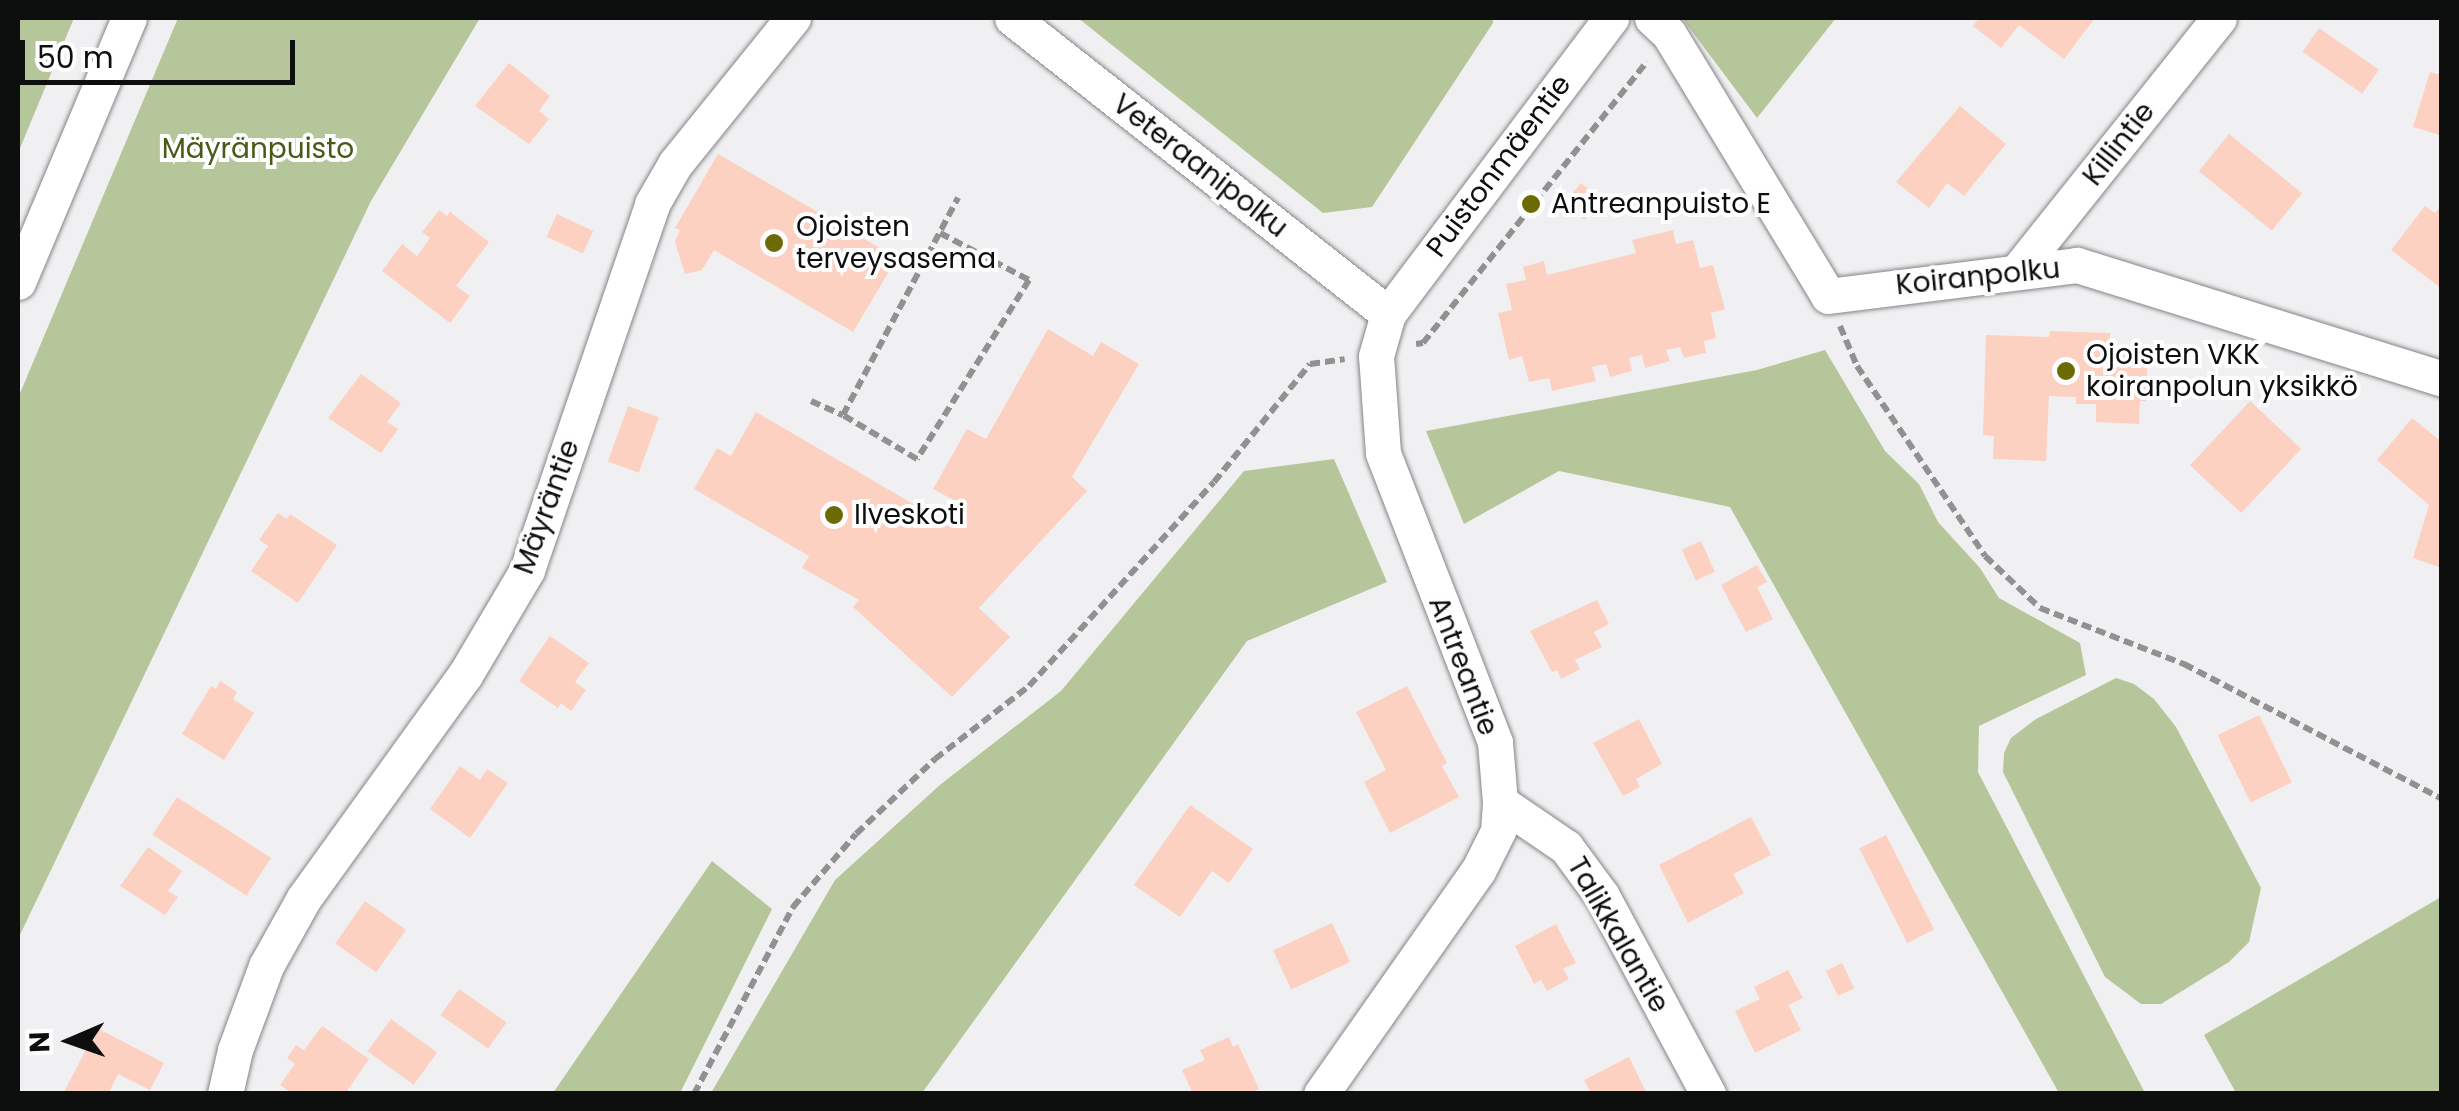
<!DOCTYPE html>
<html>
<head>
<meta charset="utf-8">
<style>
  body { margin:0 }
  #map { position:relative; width:2459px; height:1111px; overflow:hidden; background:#f0f0f2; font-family:Poppins,sans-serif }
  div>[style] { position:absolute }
  .green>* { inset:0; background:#b5c69a }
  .building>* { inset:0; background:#fdd1c2; transform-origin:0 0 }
  .path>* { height:6px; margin-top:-3px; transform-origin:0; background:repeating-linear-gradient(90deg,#919192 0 10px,transparent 0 15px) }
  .roads { filter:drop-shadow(0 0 2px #858587) drop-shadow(0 0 2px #858587) }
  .minor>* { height:35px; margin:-17.5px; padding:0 17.5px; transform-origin:17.5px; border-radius:17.5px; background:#fff }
  .dots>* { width:28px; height:28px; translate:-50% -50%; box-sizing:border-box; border:5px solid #fefeff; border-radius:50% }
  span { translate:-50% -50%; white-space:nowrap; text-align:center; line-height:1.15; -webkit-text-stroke:8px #fefeff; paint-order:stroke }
  .street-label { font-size:28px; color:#0d0e0e }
  .park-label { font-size:28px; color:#465b17 }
  .poi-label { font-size:28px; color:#0d0e0e }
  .left { translate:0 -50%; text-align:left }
  .frame { position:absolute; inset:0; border:20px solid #0d0e0e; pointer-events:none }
  .north { position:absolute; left:20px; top:991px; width:100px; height:100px; -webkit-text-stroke:8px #fefeff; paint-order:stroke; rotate:268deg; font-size:28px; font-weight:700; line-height:40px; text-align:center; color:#0d0e0e }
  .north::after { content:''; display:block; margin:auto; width:35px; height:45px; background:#0d0e0e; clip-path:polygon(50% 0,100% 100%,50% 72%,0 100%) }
  .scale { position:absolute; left:20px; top:40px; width:275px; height:45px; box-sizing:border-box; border:5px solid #0d0e0e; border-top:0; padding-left:12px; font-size:30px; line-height:35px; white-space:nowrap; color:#0d0e0e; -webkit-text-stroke:8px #fefeff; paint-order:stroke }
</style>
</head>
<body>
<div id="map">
  <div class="green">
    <div style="clip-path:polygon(18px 18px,74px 18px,18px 153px)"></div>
    <div style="clip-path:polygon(178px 18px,480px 18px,371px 201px,18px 939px,18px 398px)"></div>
    <div style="clip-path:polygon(1078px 18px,1493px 18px,1493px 23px,1372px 207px,1323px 213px)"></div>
    <div style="clip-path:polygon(1682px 18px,1836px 18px,1757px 118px)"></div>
    <div style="clip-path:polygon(1825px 350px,1885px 451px,1919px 484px,1938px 522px,1980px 568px,1999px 598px,2080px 643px,2086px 675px,1979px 726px,1978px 772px,2145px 1093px,2059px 1093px,1730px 507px,1559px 471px,1464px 524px,1426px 431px,1757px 370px)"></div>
    <div style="clip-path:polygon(1334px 459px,1387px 582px,1247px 641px,922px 1093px,711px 1093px,835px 880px,941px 784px,1061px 691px,1244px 471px)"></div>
    <div style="clip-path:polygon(2116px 678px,2134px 684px,2154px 699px,2176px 727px,2261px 888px,2249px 942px,2229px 962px,2161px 1004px,2141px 1004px,2105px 977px,2003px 772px,2004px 753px,2011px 738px,2036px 719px)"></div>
    <div style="clip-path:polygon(712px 861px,772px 909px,680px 1093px,553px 1093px)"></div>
    <div style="clip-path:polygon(2441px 897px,2441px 1093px,2236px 1093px,2204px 1035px)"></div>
  </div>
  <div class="building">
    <div style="clip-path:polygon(1979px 18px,2095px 18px,2064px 59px,2019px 25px,2001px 48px,1973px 26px)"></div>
    <div style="left:2319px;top:28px;width:73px;height:29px;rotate:35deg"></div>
    <div style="clip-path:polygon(509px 63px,550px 96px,539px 111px,549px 119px,529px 144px,475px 106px)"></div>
    <div style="clip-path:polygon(2430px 72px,2442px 75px,2442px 136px,2413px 127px)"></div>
    <div style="clip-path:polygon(1960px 106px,2006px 144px,1964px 196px,1947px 183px,1929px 208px,1896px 182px)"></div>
    <div style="left:2229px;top:134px;width:94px;height:48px;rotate:39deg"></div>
    <div style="clip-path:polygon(718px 154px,897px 258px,853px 332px,714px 250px,702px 270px,685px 274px,675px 242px,680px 230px,675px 228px)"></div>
    <div style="left:1581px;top:183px;width:26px;height:26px;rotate:40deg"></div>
    <div style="clip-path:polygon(2442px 204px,2442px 289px,2391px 250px,2425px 206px,2435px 213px)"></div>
    <div style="clip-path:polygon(439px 210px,447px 216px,450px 212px,489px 242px,456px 286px,470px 296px,450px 323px,382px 271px,402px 244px,417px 256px,430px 238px,422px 232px)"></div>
    <div style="left:557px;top:214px;width:40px;height:25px;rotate:25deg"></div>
    <div style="clip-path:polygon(1673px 230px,1676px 244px,1693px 240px,1700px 268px,1713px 265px,1725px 309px,1711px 313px,1716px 338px,1704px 341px,1706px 353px,1684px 358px,1680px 347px,1666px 350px,1670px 361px,1645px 368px,1642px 355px,1629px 358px,1632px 371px,1610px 377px,1606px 364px,1592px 367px,1596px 381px,1552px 391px,1549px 378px,1529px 382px,1522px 356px,1509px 360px,1498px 313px,1512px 310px,1506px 284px,1526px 280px,1523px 267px,1544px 261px,1547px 275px,1636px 253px,1632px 240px)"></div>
    <div style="clip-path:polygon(1048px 329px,1093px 356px,1101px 342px,1139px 364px,1072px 477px,1087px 491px,979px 608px,1010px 637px,952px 697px,853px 607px,859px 600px,802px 568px,809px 556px,694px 489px,717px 448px,731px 456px,756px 412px,949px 525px,961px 504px,933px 489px,967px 429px,986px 439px)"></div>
    <div style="clip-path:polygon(2050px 331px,2110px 333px,2110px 346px,2148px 346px,2146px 401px,2140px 401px,2139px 424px,2096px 422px,2096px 404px,2076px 404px,2076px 397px,2049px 396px,2046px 461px,1993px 459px,1994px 436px,1983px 435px,1986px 335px,2049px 337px)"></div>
    <div style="clip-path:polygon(361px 374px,401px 403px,387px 422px,398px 429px,381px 453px,328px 418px)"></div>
    <div style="left:2250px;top:401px;width:70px;height:88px;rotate:43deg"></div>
    <div style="left:628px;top:406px;width:33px;height:59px;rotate:20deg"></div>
    <div style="clip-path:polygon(2412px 418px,2442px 442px,2442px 568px,2413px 558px,2429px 505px,2377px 460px)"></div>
    <div style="clip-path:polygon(278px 513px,287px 519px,290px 514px,337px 545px,298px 603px,251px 571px,268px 546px,259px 540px)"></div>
    <div style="left:1701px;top:541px;width:34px;height:21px;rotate:66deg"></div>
    <div style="clip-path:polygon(1757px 565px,1767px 582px,1757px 587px,1773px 619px,1746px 632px,1721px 585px)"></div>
    <div style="clip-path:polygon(1597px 600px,1609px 624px,1594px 632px,1602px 647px,1575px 660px,1580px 669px,1561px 679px,1557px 670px,1552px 672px,1530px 631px)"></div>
    <div style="clip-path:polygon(550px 636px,589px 663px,575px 682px,586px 690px,571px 711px,561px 703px,558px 708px,519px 681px)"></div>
    <div style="clip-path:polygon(220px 681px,237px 692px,233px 699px,254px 713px,224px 760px,182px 734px,211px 686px,216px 689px)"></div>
    <div style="clip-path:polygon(1407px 686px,1447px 763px,1442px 766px,1459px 797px,1390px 833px,1364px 782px,1386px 770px,1356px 712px)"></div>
    <div style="left:2259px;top:715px;width:75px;height:46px;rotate:64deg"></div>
    <div style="clip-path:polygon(1639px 719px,1662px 764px,1636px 779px,1640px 787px,1623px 796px,1593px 743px)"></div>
    <div style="clip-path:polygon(460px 766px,480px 780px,487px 769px,508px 783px,470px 838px,430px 809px)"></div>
    <div style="left:177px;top:797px;width:112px;height:45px;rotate:33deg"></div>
    <div style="clip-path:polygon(1190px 805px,1253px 849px,1229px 883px,1212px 871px,1180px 917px,1134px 885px)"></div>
    <div style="clip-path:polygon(1751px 817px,1771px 855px,1733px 874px,1744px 893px,1688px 923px,1659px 865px)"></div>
    <div style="left:1886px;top:835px;width:106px;height:30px;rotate:63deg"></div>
    <div style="clip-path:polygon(148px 847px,182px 871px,168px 891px,178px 897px,165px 915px,120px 886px)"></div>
    <div style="left:365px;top:901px;width:50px;height:52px;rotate:35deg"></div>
    <div style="left:1332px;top:923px;width:43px;height:65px;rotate:65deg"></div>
    <div style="clip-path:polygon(1556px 924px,1576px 963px,1563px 969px,1569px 979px,1547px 991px,1541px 980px,1534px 984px,1515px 946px)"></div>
    <div style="left:1842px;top:963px;width:28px;height:18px;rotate:64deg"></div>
    <div style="clip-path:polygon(1788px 970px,1803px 998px,1788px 1005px,1801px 1030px,1755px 1053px,1735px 1011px,1760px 999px,1754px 987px)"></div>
    <div style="left:459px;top:989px;width:58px;height:32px;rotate:35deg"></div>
    <div style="left:391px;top:1019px;width:57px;height:40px;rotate:36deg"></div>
    <div style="clip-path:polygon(322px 1026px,369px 1059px,345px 1094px,293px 1094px,280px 1085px,295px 1064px,287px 1058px,296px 1045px,304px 1050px)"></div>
    <div style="clip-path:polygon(97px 1028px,164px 1063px,150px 1090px,118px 1074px,108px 1094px,63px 1094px)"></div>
    <div style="clip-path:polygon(1229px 1037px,1233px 1047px,1238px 1044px,1259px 1089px,1248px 1094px,1193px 1094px,1182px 1070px,1205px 1060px,1200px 1050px)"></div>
    <div style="clip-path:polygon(1629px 1057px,1647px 1094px,1591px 1094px,1584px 1080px)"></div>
  </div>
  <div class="path">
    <div style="left:940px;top:233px;width:101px;rotate:27.8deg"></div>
    <div style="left:1029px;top:280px;width:211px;rotate:122deg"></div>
    <div style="left:917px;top:459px;width:86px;rotate:-149.3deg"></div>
    <div style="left:843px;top:415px;width:246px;rotate:-62.1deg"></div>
    <div style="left:1840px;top:326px;width:43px;rotate:67deg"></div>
    <div style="left:1857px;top:366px;width:229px;rotate:56deg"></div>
    <div style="left:1985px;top:556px;width:76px;rotate:43.4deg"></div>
    <div style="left:2040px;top:608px;width:155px;rotate:21.3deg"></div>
    <div style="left:2184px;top:664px;width:291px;rotate:27.6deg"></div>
    <div style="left:1416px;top:344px;width:7px;rotate:-8deg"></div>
    <div style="left:1423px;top:343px;width:360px;rotate:-51.5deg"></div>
    <div style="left:811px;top:401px;width:35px;rotate:24deg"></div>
    <div style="left:694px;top:1094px;width:212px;rotate:-62.1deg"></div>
    <div style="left:793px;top:907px;width:96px;rotate:-49.2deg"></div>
    <div style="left:856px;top:834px;width:109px;rotate:-43.5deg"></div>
    <div style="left:935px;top:759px;width:119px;rotate:-37.8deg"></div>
    <div style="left:1029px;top:686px;width:275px;rotate:-47.8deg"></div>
    <div style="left:1214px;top:482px;width:152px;rotate:-50.9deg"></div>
    <div style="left:1310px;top:364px;width:35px;rotate:-8deg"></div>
  </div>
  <div class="roads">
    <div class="minor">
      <div style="left:1012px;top:18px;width:479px;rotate:38.2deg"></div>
      <div style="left:1652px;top:18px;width:23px;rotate:43deg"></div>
      <div style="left:1669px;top:34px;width:306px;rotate:58.7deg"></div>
      <div style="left:1828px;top:296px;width:251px;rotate:-7.1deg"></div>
      <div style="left:2077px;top:265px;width:382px;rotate:17.3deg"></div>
      <div style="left:2018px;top:270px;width:322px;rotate:-51.4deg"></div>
      <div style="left:18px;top:282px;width:286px;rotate:-67.2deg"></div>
      <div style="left:1500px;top:802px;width:80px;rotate:34.3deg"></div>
      <div style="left:1566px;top:847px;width:61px;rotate:53.7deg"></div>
      <div style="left:1602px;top:896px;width:225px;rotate:61.8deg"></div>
      <div style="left:225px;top:1094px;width:45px;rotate:-77.2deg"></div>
      <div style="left:235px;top:1050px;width:90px;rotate:-69.7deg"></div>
      <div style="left:266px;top:966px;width:78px;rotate:-60.8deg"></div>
      <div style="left:304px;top:898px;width:275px;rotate:-54.2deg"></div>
      <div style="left:465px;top:675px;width:122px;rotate:-59.4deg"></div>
      <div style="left:527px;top:570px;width:387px;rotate:-71.1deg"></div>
      <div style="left:652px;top:204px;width:46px;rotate:-60.1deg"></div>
      <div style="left:675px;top:164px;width:188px;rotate:-51.1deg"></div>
      <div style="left:1321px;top:1094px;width:273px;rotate:-54.9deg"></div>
      <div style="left:1478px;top:871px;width:45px;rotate:-63.4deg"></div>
      <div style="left:1498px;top:831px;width:29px;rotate:-86deg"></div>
      <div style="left:1500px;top:802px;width:60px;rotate:-94.8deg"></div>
      <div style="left:1495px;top:742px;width:310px;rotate:-111.2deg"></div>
      <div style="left:1383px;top:453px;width:97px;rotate:-94.1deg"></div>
      <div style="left:1376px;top:356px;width:44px;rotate:-74.1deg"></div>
      <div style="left:1388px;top:314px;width:371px;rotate:-53deg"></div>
    </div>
  </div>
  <div class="dots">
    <div style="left:1531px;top:204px;background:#6b6a05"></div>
    <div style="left:774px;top:243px;background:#6b6a05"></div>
    <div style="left:2066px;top:371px;background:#6b6a05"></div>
    <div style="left:834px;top:515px;background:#6b6a05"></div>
  </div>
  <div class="street-label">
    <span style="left:2119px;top:144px;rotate:-52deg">Killintie</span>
    <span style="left:1200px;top:166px;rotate:38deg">Veteraanipolku</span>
    <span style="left:1499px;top:166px;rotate:-53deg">Puistonmäentie</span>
    <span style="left:1978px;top:277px;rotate:-6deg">Koiranpolku</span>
    <span style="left:547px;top:507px;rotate:-70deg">Mäyräntie</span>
    <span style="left:1463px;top:666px;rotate:69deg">Antreantie</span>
    <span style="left:1618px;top:935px;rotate:60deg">Talikkalantie</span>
  </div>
  <div class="park-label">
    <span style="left:258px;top:149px">Mäyränpuisto</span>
  </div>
  <div class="poi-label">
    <span class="left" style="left:1551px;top:204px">Antreanpuisto E</span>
    <span class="left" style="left:796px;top:243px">Ojoisten<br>terveysasema</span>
    <span class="left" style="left:2086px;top:371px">Ojoisten VKK<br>koiranpolun yksikkö</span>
    <span class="left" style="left:854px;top:515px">Ilveskoti</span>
  </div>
  <div class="frame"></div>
  <div class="north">N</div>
  <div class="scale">50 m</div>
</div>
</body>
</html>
